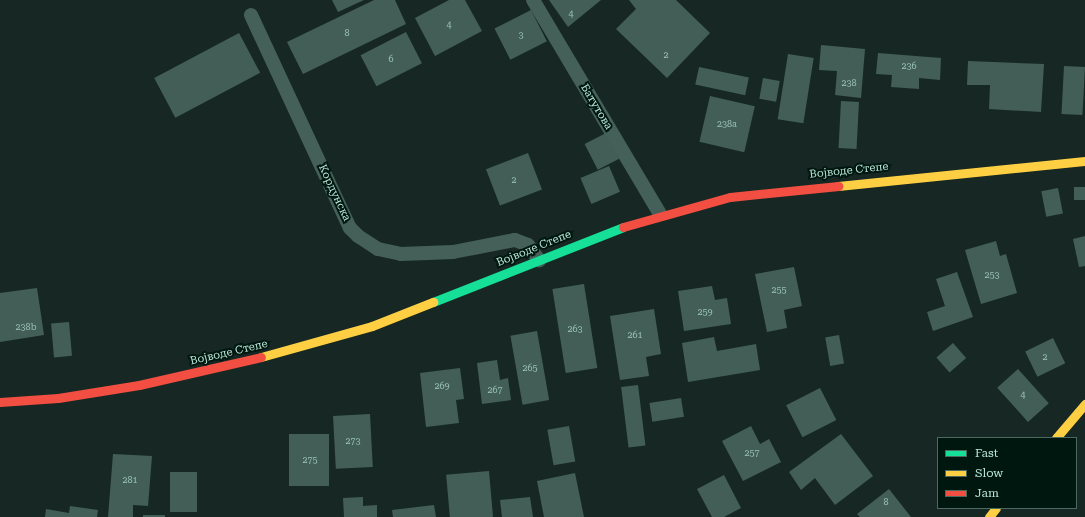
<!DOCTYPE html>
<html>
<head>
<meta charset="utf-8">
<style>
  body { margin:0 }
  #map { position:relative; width:1085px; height:517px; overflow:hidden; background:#172824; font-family:"Roboto Serif",serif }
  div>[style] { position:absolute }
  .building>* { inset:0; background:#425e57; transform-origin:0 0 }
  .lane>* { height:14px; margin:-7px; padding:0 7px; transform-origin:7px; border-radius:7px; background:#456059 }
  .fast>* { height:9px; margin:-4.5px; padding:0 4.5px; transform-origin:4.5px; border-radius:4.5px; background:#16e098 }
  .slow>* { height:9px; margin:-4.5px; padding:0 4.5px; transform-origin:4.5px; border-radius:4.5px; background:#ffcf43 }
  .jam>* { height:9px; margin:-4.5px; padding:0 4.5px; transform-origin:4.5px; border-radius:4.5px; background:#f24e42 }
  span { translate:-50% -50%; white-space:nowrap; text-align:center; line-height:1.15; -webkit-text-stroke:4px #001710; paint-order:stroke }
  .number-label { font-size:9px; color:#9ac3b6 }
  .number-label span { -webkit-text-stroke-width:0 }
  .street-label { font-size:11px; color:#b8e5d6 }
  .legend { position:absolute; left:937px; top:437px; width:140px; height:72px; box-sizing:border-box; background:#001710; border:1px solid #4a695f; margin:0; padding:5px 7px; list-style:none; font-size:12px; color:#b8e5d6 }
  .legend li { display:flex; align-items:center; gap:8px; height:20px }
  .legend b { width:20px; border:1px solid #4a695f }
</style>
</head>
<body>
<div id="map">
  <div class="building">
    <div style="clip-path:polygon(332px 0,364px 0,338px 12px)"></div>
    <div style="clip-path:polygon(374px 0,395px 0,406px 24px,303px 74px,287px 42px)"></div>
    <div style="clip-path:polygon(449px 0,465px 0,482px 31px,435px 56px,415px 18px)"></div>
    <div style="clip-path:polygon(549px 0,601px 0,568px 27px)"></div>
    <div style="clip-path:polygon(629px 0,676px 0,710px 33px,667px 78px,616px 29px,636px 9px)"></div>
    <div style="left:531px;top:10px;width:35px;height:41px;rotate:63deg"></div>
    <div style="left:406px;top:32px;width:35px;height:51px;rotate:63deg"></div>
    <div style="left:239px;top:33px;width:45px;height:96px;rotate:62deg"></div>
    <div style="clip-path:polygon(821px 45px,865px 49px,861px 98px,835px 95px,837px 71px,819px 70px)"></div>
    <div style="clip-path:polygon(878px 53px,941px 58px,940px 80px,919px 78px,919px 89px,891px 87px,892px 75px,876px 74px)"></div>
    <div style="left:788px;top:54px;width:26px;height:66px;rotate:9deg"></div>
    <div style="clip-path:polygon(968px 61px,1044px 64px,1041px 112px,989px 109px,990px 85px,967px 85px)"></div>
    <div style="left:1064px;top:66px;width:21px;height:48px;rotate:3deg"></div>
    <div style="left:699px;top:67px;width:51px;height:18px;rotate:12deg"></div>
    <div style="left:763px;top:78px;width:17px;height:21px;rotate:10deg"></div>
    <div style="left:710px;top:96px;width:46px;height:47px;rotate:13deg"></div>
    <div style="left:841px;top:101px;width:18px;height:47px;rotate:3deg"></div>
    <div style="left:606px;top:133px;width:29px;height:24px;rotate:63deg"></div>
    <div style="left:528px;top:153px;width:39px;height:45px;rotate:69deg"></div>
    <div style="left:609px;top:166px;width:28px;height:31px;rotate:67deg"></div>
    <div style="left:1085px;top:187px;width:13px;height:11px;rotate:90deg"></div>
    <div style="left:1058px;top:188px;width:26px;height:17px;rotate:79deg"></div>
    <div style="clip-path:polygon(1085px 236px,1085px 266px,1079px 267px,1073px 239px)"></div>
    <div style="clip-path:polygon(996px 241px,1000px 256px,1006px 254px,1017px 293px,981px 304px,965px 250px)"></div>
    <div style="clip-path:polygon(794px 267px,802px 306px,784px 310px,787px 328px,767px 332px,755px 274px)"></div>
    <div style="clip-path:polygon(957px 272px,973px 317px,933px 331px,927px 312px,945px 306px,936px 279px)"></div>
    <div style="left:584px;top:284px;width:85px;height:32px;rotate:81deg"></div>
    <div style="clip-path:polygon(712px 286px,715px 300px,727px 298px,731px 324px,684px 331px,678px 291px)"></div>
    <div style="clip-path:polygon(37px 288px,44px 335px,0 342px,0 293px)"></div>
    <div style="clip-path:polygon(654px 309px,661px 354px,646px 357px,649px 376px,620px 380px,610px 316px)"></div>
    <div style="left:69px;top:322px;width:34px;height:18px;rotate:85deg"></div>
    <div style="left:537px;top:331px;width:70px;height:27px;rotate:80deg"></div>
    <div style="left:839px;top:335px;width:29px;height:14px;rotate:80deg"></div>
    <div style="clip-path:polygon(714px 337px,717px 351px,756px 344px,760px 370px,688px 382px,682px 343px)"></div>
    <div style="left:1053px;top:338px;width:28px;height:31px;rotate:64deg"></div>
    <div style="left:953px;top:343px;width:20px;height:22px;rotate:49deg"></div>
    <div style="clip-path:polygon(497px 360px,500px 380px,508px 378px,511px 400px,482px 404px,477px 363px)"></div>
    <div style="clip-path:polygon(460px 368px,464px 399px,456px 400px,459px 423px,426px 427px,420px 373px)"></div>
    <div style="left:1018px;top:369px;width:46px;height:28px;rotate:48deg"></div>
    <div style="left:638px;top:385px;width:61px;height:17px;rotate:83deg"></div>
    <div style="left:820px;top:388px;width:36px;height:38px;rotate:63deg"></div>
    <div style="left:681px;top:398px;width:19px;height:32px;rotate:81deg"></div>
    <div style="left:370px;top:414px;width:53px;height:37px;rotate:87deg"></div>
    <div style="left:569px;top:426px;width:36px;height:22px;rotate:80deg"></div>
    <div style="clip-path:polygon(751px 426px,760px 444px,769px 439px,781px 462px,743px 481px,722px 441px)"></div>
    <div style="left:289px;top:434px;width:40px;height:52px"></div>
    <div style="clip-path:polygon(841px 434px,873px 476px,835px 505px,815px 478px,801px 490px,789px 472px)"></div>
    <div style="clip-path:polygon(113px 454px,152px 456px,148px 506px,133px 505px,133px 517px,108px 517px)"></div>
    <div style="left:489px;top:471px;width:46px;height:43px;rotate:85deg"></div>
    <div style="left:170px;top:472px;width:27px;height:40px"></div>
    <div style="clip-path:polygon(575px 473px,584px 517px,544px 517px,537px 481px)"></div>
    <div style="clip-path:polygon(724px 475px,741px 508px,724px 517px,712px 517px,697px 489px)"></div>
    <div style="clip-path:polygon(889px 489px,911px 517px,860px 517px,857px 514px)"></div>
    <div style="clip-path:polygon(363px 497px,363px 506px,377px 505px,377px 517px,344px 517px,343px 498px)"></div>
    <div style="clip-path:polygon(530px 497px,533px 517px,502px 517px,500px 500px)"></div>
    <div style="clip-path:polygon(434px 505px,436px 517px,393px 517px,392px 510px)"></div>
    <div style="clip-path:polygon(70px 506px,98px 510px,97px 517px,45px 517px,46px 509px,69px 513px)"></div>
    <div style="left:143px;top:515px;width:22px;height:2px"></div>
  </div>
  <div class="lane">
    <div style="left:533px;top:0;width:249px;rotate:59.3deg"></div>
    <div style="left:251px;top:15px;width:235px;rotate:65.1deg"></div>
    <div style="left:350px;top:228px;width:11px;rotate:45deg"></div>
    <div style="left:358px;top:236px;width:24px;rotate:33deg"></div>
    <div style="left:378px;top:249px;width:24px;rotate:12deg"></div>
    <div style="left:401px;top:254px;width:52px;rotate:-2.2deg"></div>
    <div style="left:453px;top:252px;width:63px;rotate:-11deg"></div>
    <div style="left:515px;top:240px;width:14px;rotate:21deg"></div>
    <div style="left:528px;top:245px;width:19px;rotate:54deg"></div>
  </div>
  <div class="fast">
    <div style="left:433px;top:302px;width:204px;rotate:-21.5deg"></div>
  </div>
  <div class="slow">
    <div style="left:838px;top:186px;width:248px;rotate:-5.8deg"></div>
    <div style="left:261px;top:357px;width:115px;rotate:-15.6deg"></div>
    <div style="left:372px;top:326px;width:66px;rotate:-21.5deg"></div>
    <div style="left:1056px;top:438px;width:45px;rotate:-49.5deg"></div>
    <div style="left:989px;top:517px;width:11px;rotate:-52deg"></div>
  </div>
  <div class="jam">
    <div style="left:623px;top:227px;width:111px;rotate:-15.7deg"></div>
    <div style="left:730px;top:197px;width:109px;rotate:-5.8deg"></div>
    <div style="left:0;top:402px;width:58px;rotate:-3.9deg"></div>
    <div style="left:58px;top:398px;width:82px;rotate:-9.1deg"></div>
    <div style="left:139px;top:385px;width:125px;rotate:-12.9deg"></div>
  </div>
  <div class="number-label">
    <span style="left:571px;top:14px">4</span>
    <span style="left:449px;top:25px">4</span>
    <span style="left:347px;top:33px">8</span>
    <span style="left:521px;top:35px">3</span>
    <span style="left:666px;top:55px">2</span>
    <span style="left:391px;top:59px">6</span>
    <span style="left:909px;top:66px">236</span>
    <span style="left:849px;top:83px">238</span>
    <span style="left:727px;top:124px">238a</span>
    <span style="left:514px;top:180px">2</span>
    <span style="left:992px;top:275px">253</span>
    <span style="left:779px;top:290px">255</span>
    <span style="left:705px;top:312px">259</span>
    <span style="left:26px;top:327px">238b</span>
    <span style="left:575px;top:329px">263</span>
    <span style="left:635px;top:335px">261</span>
    <span style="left:1045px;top:357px">2</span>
    <span style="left:530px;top:368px">265</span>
    <span style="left:442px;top:386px">269</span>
    <span style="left:495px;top:390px">267</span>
    <span style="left:1023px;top:395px">4</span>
    <span style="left:353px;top:441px">273</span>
    <span style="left:752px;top:453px">257</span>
    <span style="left:310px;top:460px">275</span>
    <span style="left:130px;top:480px">281</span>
    <span style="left:886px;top:502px">8</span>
  </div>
  <div class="street-label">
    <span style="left:596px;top:107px;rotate:59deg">Батутова</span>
    <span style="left:849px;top:171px;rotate:-6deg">Војводе Степе</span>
    <span style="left:334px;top:193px;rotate:65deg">Кордунска</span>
    <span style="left:534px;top:249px;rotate:-22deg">Војводе Степе</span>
    <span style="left:229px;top:353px;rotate:-13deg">Војводе Степе</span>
  </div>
  <ul class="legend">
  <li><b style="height:5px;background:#16e098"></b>Fast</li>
  <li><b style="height:5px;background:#ffcf43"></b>Slow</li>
  <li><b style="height:5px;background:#f24e42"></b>Jam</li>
  </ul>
</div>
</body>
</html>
